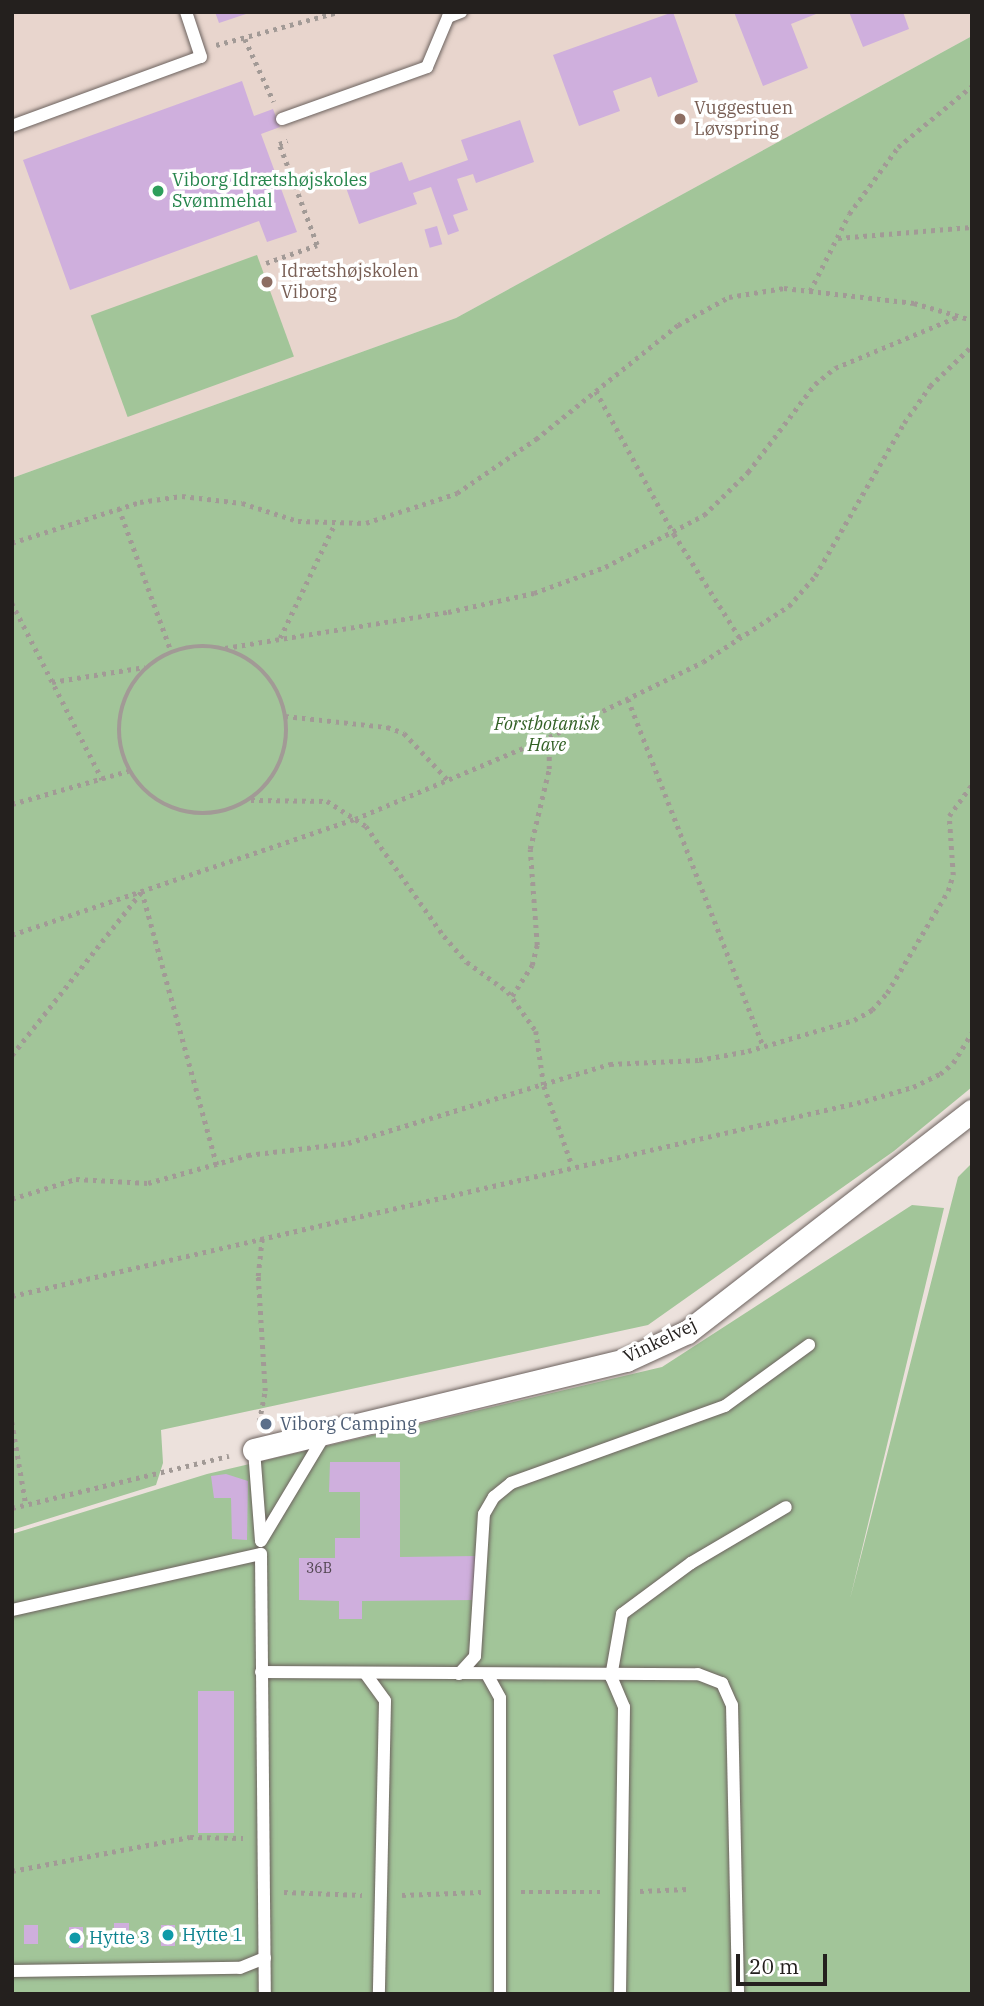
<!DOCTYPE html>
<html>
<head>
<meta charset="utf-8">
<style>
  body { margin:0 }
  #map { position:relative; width:984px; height:2006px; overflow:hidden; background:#ece1dc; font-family:"IBM Plex Serif",serif }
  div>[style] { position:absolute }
  .built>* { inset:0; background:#e8d5cd }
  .green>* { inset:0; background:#a2c599; transform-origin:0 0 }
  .building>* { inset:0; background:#cfafdd; transform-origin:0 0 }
  .path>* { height:4.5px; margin-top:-2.25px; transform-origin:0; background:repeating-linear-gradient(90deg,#a29a96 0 3.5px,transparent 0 8.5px) }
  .path>.ring { margin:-2.25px; padding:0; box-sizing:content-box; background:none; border:4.5px solid #a29a96; border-radius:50% }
  .roads { filter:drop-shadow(0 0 2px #6c625e) drop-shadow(0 0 2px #6c625e) }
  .service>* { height:12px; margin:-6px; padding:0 6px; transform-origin:6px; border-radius:6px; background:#fff }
  .minor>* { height:23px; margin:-11.5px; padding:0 11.5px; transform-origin:11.5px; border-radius:11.5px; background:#fff }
  .dots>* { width:19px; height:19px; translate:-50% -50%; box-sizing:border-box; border:4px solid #fff; border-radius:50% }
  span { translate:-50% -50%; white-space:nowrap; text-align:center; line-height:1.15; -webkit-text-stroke:7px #fff; paint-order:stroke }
  .number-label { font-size:14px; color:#4f444e }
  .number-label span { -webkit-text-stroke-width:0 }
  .education-label { font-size:18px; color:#785e54 }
  .left { translate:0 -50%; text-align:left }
  .leisure-label { font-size:18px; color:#27864d }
  .park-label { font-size:18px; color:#336126; font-style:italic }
  .street-label { font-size:18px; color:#24201e }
  .service-label { font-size:18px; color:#4e5e75 }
  .culture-label { font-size:18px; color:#0d838f }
  .frame { position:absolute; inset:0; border:14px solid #24201e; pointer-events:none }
  .scale { position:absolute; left:736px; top:1954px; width:91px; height:32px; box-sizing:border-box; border:4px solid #24201e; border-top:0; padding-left:9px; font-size:21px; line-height:24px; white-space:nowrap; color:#24201e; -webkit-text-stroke:5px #fff; paint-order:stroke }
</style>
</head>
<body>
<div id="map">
  <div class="built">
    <div style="clip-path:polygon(12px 12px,972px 12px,972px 36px,456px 318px,12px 478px)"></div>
  </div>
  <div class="green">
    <div style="clip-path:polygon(972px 36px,972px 1087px,894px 1151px,648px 1325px,161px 1430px,163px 1463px,156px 1485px,12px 1530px,12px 478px,456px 318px)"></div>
    <div style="left:257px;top:255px;width:108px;height:177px;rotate:70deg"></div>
    <div style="clip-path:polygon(972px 1163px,972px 1994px,12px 1994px,12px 1534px,207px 1474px,662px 1367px,912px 1205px,944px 1208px,850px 1599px,958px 1177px)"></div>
  </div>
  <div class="building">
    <div style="clip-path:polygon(215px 12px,249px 12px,249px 13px,219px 23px)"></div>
    <div style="clip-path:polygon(673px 12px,698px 82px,658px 97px,651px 77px,613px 91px,620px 111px,579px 126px,553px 55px)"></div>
    <div style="clip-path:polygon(734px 12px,821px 12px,791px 24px,808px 68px,763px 86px)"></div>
    <div style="clip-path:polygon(849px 12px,903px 12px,909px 29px,863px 47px)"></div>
    <div style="clip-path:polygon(242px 81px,254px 116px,273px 109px,280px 127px,261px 134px,297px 232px,267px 242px,259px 221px,70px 290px,23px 160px)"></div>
    <div style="clip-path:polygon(520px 120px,534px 162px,476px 183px,473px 174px,457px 179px,468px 210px,453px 215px,459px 231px,448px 235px,431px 187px,413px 193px,417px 204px,359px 224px,344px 182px,402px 162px,409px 181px,468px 160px,461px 140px)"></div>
    <div style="left:437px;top:226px;width:19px;height:13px;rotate:74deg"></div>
    <div style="clip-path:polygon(330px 1462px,400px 1462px,400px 1557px,477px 1556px,477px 1600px,362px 1601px,362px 1619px,339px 1619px,339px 1601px,299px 1600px,299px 1558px,335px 1558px,335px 1538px,360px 1538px,360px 1492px,329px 1492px)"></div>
    <div style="clip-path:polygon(226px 1474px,248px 1481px,247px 1540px,232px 1539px,231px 1498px,214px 1498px,211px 1476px)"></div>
    <div style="left:198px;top:1691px;width:36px;height:142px"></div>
    <div style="left:129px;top:1923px;width:20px;height:15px;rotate:90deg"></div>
    <div style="left:24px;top:1925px;width:14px;height:19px"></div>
    <div style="left:161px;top:1925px;width:14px;height:21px"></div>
    <div style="left:69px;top:1927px;width:14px;height:21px"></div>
  </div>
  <div class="path">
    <div style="left:245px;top:39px;width:69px;rotate:65.3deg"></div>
    <div style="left:216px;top:45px;width:126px;rotate:-15.1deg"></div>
    <div style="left:838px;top:238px;width:134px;rotate:-4.7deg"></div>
    <div style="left:266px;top:263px;width:54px;rotate:-19.4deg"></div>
    <div style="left:317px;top:245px;width:108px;rotate:-110.6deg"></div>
    <div style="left:279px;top:144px;width:9px;rotate:-21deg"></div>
    <div style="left:810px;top:291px;width:86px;rotate:-63.1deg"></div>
    <div style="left:849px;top:214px;width:83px;rotate:-53.8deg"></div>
    <div style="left:898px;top:147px;width:96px;rotate:-39.5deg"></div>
    <div style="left:596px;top:391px;width:163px;rotate:61.4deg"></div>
    <div style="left:674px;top:534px;width:123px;rotate:57.6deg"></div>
    <div style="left:119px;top:508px;width:152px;rotate:70deg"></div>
    <div style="left:12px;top:543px;width:134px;rotate:-17.8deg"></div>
    <div style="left:140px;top:502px;width:42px;rotate:-8.1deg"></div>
    <div style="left:182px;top:496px;width:60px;rotate:6.7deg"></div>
    <div style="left:242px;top:503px;width:59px;rotate:17.8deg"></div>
    <div style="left:298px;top:521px;width:68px;rotate:1.7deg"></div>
    <div style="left:366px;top:523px;width:96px;rotate:-18.2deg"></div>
    <div style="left:457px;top:493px;width:96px;rotate:-34.4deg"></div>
    <div style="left:536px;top:439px;width:182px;rotate:-38.8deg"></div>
    <div style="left:678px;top:325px;width:58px;rotate:-28.8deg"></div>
    <div style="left:729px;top:297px;width:56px;rotate:-9.3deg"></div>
    <div style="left:784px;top:288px;width:131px;rotate:6.6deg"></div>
    <div style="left:914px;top:303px;width:60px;rotate:16.3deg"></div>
    <div style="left:12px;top:603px;width:198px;rotate:62.9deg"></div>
    <div style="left:280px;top:638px;width:127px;rotate:-64.4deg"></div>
    <div class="ring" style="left:119px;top:646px;width:163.5px;height:163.5px"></div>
    <div style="left:225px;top:648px;width:226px;rotate:-9.2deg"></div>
    <div style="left:448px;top:612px;width:88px;rotate:-12.5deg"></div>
    <div style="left:534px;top:593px;width:76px;rotate:-20.1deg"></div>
    <div style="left:605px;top:567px;width:112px;rotate:-27.7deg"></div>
    <div style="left:704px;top:515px;width:62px;rotate:-44.3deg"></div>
    <div style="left:748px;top:472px;width:111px;rotate:-52.7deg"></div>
    <div style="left:815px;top:384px;width:26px;rotate:-39deg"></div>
    <div style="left:835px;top:368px;width:132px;rotate:-22.7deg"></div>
    <div style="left:52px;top:682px;width:94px;rotate:-9.2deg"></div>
    <div style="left:628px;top:699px;width:374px;rotate:68.7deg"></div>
    <div style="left:285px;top:716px;width:103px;rotate:6.2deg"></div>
    <div style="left:387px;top:727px;width:18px;rotate:19deg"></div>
    <div style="left:404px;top:733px;width:64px;rotate:46.9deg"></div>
    <div style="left:251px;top:800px;width:76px;rotate:0.8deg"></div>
    <div style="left:327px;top:801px;width:46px;rotate:32.7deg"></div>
    <div style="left:366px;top:826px;width:135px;rotate:54.7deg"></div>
    <div style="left:444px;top:936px;width:35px;rotate:49deg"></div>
    <div style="left:467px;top:962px;width:51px;rotate:36.2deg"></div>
    <div style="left:508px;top:992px;width:48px;rotate:54.3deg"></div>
    <div style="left:536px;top:1031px;width:56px;rotate:81.7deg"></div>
    <div style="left:544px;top:1086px;width:84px;rotate:70.5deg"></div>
    <div style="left:12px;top:804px;width:121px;rotate:-15.9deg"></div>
    <div style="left:142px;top:891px;width:284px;rotate:74.7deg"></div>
    <div style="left:12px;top:935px;width:362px;rotate:-18.7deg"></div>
    <div style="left:355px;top:819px;width:211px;rotate:-22.9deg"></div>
    <div style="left:549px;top:737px;width:171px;rotate:-26deg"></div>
    <div style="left:703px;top:662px;width:103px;rotate:-33.1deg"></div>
    <div style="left:789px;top:606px;width:40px;rotate:-49deg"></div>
    <div style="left:815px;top:576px;width:177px;rotate:-59.8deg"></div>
    <div style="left:904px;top:423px;width:45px;rotate:-54.9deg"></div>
    <div style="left:930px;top:386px;width:58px;rotate:-43.6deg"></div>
    <div style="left:512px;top:996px;width:37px;rotate:-57deg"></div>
    <div style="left:532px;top:965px;width:21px;rotate:-76deg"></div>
    <div style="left:537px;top:945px;width:96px;rotate:-94.2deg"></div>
    <div style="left:530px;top:849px;width:82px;rotate:-76.6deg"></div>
    <div style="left:549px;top:769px;width:32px;rotate:-90deg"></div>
    <div style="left:12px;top:1055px;width:209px;rotate:-51.6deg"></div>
    <div style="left:12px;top:1199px;width:67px;rotate:-17.4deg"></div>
    <div style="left:76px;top:1179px;width:72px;rotate:3.2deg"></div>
    <div style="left:148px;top:1183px;width:104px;rotate:-15.6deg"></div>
    <div style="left:248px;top:1155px;width:101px;rotate:-6.8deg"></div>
    <div style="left:348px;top:1143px;width:274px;rotate:-16.8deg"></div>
    <div style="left:610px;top:1064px;width:89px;rotate:-2.6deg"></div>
    <div style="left:699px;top:1060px;width:50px;rotate:-10.4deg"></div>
    <div style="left:748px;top:1051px;width:110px;rotate:-16.3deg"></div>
    <div style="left:854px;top:1020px;width:21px;rotate:-29deg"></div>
    <div style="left:872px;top:1010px;width:23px;rotate:-49deg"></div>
    <div style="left:887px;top:993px;width:119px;rotate:-59.1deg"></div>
    <div style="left:948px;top:891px;width:17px;rotate:-73deg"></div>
    <div style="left:953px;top:875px;width:59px;rotate:-93.9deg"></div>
    <div style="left:949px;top:816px;width:39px;rotate:-54deg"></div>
    <div style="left:12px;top:1296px;width:875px;rotate:-12.88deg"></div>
    <div style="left:865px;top:1101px;width:50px;rotate:-16.3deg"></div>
    <div style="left:913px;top:1087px;width:30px;rotate:-26deg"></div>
    <div style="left:940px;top:1074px;width:17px;rotate:-40deg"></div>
    <div style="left:953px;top:1063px;width:36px;rotate:-58deg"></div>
    <div style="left:12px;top:1422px;width:84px;rotate:80.4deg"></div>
    <div style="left:259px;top:1422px;width:32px;rotate:-79deg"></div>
    <div style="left:265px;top:1391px;width:115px;rotate:-93.5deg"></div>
    <div style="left:258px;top:1276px;width:39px;rotate:-84deg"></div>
    <div style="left:12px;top:1508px;width:223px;rotate:-13.5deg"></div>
    <div style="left:12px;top:1871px;width:181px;rotate:-10.8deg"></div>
    <div style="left:190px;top:1837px;width:53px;rotate:1.1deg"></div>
    <div style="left:640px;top:1891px;width:48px;rotate:-2.4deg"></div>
    <div style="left:284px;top:1892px;width:78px;rotate:2.2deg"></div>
    <div style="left:521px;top:1892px;width:79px"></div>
    <div style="left:402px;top:1895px;width:79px;rotate:-2.2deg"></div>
  </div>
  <div class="roads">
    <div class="service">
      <div style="left:282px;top:119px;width:154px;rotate:-19.7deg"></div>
      <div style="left:427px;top:67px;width:54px;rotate:-67.2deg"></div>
      <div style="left:448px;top:17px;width:14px;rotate:-21deg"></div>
      <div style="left:12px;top:126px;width:201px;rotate:-20.1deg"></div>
      <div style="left:201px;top:57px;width:47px;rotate:-108.4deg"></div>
      <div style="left:254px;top:1450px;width:90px;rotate:85.6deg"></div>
      <div style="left:261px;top:1541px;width:126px;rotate:-59deg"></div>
      <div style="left:12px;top:1610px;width:255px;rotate:-12.7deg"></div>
      <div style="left:261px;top:1554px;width:440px;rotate:89.5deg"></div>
      <div style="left:261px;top:1672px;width:437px;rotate:0.3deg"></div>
      <div style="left:698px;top:1674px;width:26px;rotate:21deg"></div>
      <div style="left:722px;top:1683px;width:24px;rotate:66deg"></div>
      <div style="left:732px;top:1705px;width:289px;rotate:88.8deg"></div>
      <div style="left:365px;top:1673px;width:34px;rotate:54deg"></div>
      <div style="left:385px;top:1701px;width:293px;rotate:91.2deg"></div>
      <div style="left:459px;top:1674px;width:24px;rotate:-48deg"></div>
      <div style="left:475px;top:1656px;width:142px;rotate:-86.4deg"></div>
      <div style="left:484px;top:1514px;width:20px;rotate:-60deg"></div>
      <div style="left:494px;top:1497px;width:22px;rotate:-39deg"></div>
      <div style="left:511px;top:1483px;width:227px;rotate:-19.8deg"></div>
      <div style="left:725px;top:1406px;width:104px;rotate:-36deg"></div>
      <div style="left:488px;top:1676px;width:25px;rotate:61deg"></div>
      <div style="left:500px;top:1698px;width:296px;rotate:90deg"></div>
      <div style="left:12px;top:1971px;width:228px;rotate:-0.8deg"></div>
      <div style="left:240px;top:1968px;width:27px;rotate:-22deg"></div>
      <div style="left:620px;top:1994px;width:287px;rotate:-89.2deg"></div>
      <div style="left:624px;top:1707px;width:33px;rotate:-113deg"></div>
      <div style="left:611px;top:1677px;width:64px;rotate:-80.1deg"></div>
      <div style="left:622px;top:1614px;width:86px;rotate:-36.5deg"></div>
      <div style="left:691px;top:1563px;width:110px;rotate:-30.5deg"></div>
    </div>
    <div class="minor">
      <div style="left:254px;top:1450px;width:383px;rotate:-13.6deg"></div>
      <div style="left:626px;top:1360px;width:67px;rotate:-24.7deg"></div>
      <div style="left:687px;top:1332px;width:361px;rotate:-37.8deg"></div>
    </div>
  </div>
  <div class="dots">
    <div style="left:680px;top:119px;background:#8d6e63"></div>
    <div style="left:158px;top:191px;background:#2e9e5b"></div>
    <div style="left:267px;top:282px;background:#8d6e63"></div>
    <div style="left:266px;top:1424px;background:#5c6f8a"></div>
    <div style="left:168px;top:1935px;background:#0f9aa8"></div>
    <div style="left:75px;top:1938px;background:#0f9aa8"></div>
  </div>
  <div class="number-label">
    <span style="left:319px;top:1568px">36B</span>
  </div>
  <div class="education-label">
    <span class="left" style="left:694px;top:119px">Vuggestuen<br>Løvspring</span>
    <span class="left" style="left:281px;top:282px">Idrætshøjskolen<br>Viborg</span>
  </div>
  <div class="leisure-label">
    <span class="left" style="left:172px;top:191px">Viborg Idrætshøjskoles<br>Svømmehal</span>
  </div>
  <div class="park-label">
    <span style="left:547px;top:735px">Forstbotanisk<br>Have</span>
  </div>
  <div class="street-label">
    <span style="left:660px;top:1341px;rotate:-26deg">Vinkelvej</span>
  </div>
  <div class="service-label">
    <span class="left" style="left:280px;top:1424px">Viborg Camping</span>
  </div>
  <div class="culture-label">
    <span class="left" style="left:182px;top:1935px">Hytte 1</span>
    <span class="left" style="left:89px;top:1938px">Hytte 3</span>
  </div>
  <div class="frame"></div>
  <div class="scale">20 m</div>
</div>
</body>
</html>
